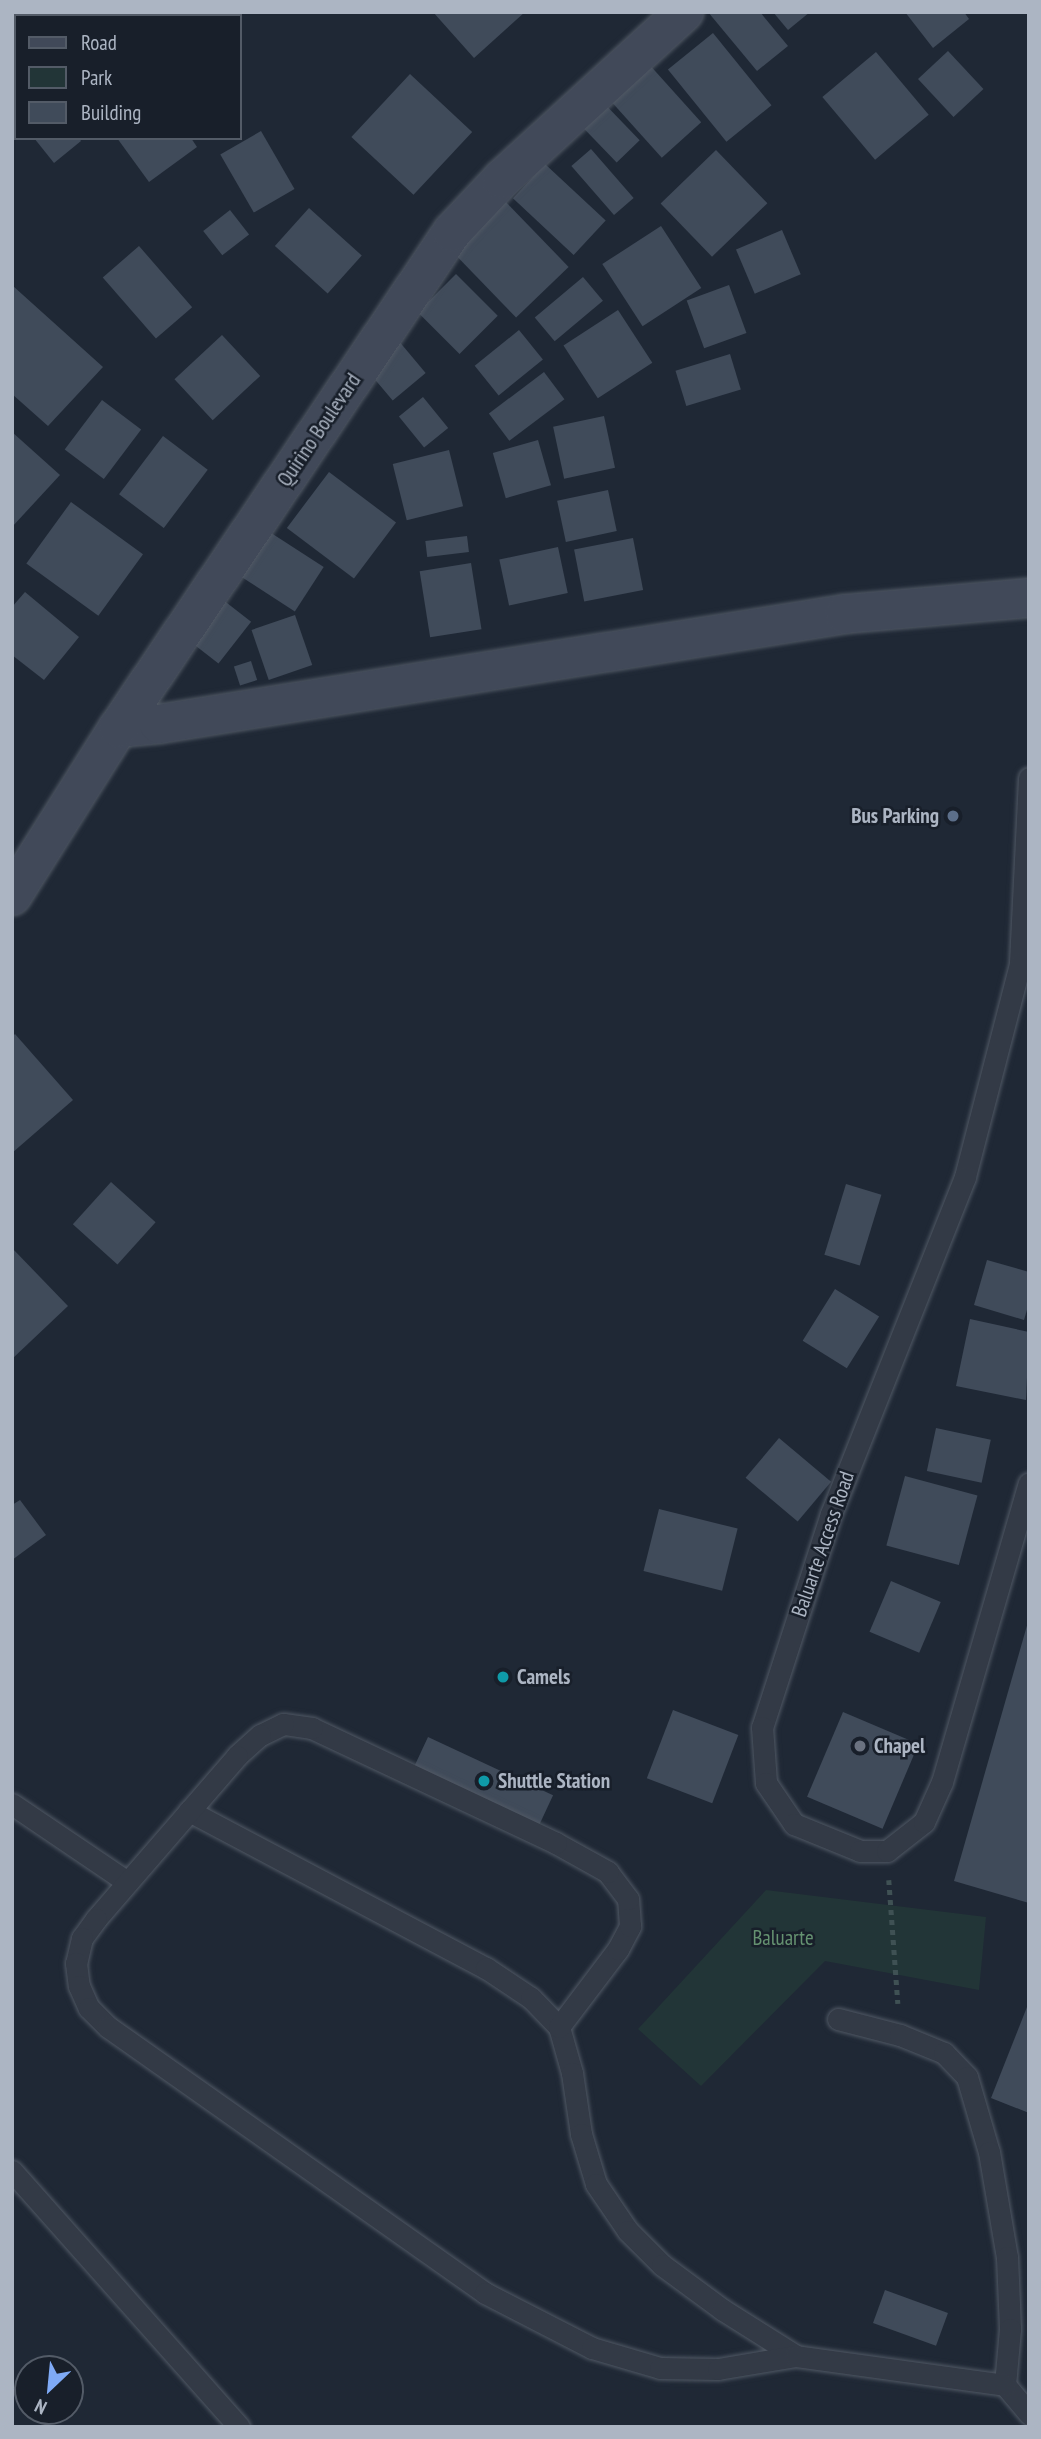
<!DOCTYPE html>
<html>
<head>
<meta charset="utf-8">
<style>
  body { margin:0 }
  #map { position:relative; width:1041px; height:2439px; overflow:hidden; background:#1f2835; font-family:"PT Sans Narrow",sans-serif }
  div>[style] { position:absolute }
  .green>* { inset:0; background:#223537 }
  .building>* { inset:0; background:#404b5a; transform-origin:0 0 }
  .path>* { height:4.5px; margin-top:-2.25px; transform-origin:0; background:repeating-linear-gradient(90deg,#3f5154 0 5px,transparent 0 10px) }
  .roads { filter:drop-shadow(0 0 2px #505864) drop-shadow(0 0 2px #505864) }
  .lane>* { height:21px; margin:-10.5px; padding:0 10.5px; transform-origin:10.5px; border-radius:10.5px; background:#333a46 }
  .secondary>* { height:38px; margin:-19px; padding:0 19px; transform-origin:19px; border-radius:19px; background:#414959 }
  .dots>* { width:19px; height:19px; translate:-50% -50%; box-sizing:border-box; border:4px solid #181f2a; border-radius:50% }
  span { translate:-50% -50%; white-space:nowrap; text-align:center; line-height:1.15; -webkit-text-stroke:5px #181f2a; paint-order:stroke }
  .street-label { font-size:21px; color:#acb5c3 }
  .poi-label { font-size:21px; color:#acb5c3; font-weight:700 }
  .right { translate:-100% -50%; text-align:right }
  .left { translate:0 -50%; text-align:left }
  .park-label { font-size:21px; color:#659271 }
  .frame { position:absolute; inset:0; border:14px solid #acb5c3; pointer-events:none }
  .legend { position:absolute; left:14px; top:14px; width:228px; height:126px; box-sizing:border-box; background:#181f2a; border:2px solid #535b67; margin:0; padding:9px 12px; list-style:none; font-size:21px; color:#acb5c3 }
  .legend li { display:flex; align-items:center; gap:14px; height:35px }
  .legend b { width:35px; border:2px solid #535b67 }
  .north { position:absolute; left:14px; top:2355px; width:70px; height:70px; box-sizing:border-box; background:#181f2a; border:2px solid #535b67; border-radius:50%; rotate:206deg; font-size:19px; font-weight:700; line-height:28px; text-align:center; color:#acb5c3 }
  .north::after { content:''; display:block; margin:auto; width:24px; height:32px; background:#7faaf6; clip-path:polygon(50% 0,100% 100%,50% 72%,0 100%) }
</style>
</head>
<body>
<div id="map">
  <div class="green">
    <div style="clip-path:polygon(766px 1890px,986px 1917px,979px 1990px,825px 1961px,701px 2086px,638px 2029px)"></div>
  </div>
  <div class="building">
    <div style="clip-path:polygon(433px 12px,525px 12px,474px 58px)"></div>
    <div style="clip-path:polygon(708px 12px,760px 12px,788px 46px,757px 71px)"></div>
    <div style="clip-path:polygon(773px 12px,810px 12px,788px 30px)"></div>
    <div style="clip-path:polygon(905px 12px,964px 12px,969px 19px,933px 48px)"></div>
    <div style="left:713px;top:33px;width:93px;height:58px;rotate:51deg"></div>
    <div style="left:948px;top:51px;width:52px;height:41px;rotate:47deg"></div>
    <div style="left:876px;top:52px;width:82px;height:70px;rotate:50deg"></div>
    <div style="left:647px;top:62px;width:81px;height:53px;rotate:48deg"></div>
    <div style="left:410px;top:74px;width:85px;height:86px;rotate:43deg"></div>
    <div style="left:598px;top:97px;width:60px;height:32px;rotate:46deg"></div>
    <div style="left:261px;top:131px;width:67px;height:47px;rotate:60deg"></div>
    <div style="clip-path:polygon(34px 138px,79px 138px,81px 141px,54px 163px)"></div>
    <div style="clip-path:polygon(117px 138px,191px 138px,197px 147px,149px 182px)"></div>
    <div style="left:591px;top:149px;width:65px;height:26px;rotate:49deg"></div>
    <div style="left:716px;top:150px;width:74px;height:77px;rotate:46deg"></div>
    <div style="left:545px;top:164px;width:83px;height:47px;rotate:43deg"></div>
    <div style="left:504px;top:200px;width:93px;height:73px;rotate:46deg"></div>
    <div style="left:309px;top:208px;width:71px;height:51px;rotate:42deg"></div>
    <div style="left:230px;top:210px;width:31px;height:34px;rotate:52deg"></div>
    <div style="left:661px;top:226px;width:74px;height:70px;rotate:57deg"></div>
    <div style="left:782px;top:230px;width:48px;height:50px;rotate:67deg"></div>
    <div style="left:139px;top:246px;width:81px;height:48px;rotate:49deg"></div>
    <div style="left:456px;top:274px;width:59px;height:54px;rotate:45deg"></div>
    <div style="left:583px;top:277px;width:31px;height:63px;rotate:50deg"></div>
    <div style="left:729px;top:285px;width:51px;height:45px;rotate:70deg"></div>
    <div style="clip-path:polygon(13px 286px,103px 367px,48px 426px,12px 394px)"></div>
    <div style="left:618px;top:310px;width:63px;height:65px;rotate:57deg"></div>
    <div style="left:519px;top:330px;width:38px;height:57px;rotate:51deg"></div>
    <div style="left:222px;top:335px;width:56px;height:65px;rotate:47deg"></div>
    <div style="left:398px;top:340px;width:43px;height:43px;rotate:50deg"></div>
    <div style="left:730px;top:354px;width:37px;height:57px;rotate:73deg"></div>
    <div style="left:544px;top:372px;width:34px;height:69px;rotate:53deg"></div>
    <div style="left:423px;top:397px;width:40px;height:31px;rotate:51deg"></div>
    <div style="left:102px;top:400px;width:49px;height:62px;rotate:37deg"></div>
    <div style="left:604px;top:416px;width:53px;height:52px;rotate:78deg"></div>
    <div style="clip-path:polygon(12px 432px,60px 475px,12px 527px)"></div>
    <div style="left:163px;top:436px;width:56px;height:73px;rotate:37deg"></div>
    <div style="left:538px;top:440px;width:47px;height:47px;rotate:74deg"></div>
    <div style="left:449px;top:450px;width:58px;height:58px;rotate:76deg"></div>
    <div style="left:329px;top:472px;width:84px;height:70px;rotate:37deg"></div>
    <div style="left:608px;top:490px;width:42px;height:52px;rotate:78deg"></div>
    <div style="left:71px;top:502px;width:89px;height:76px;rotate:36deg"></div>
    <div style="left:265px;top:529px;width:70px;height:53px;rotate:33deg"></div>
    <div style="left:467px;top:536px;width:16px;height:42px;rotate:83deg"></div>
    <div style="left:633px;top:538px;width:53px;height:60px;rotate:79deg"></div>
    <div style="left:558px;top:547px;width:47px;height:60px;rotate:78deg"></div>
    <div style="left:471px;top:563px;width:67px;height:52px;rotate:81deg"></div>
    <div style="clip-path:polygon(25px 592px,79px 637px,44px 680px,12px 655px,12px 607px)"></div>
    <div style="left:218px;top:596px;width:42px;height:53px;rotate:38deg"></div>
    <div style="left:295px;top:615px;width:53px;height:46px;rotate:71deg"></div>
    <div style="left:251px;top:661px;width:20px;height:18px;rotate:72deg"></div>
    <div style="clip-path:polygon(15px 1034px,73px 1100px,12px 1153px,12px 1037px)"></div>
    <div style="left:111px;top:1182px;width:60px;height:57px;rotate:42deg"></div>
    <div style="left:846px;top:1184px;width:37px;height:74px;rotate:17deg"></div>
    <div style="clip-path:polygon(12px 1248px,68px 1306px,12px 1359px)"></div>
    <div style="clip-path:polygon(987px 1260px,1029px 1272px,1029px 1303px,1024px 1320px,974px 1305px)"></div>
    <div style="left:835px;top:1289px;width:52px;height:61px;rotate:32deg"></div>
    <div style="clip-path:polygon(970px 1319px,1029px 1332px,1026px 1400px,956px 1386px)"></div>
    <div style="left:936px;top:1428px;width:56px;height:44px;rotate:12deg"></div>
    <div style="left:779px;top:1438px;width:68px;height:52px;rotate:40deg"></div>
    <div style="left:905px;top:1476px;width:75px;height:72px;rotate:15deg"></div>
    <div style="clip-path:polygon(20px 1500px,46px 1535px,12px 1560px,12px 1505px)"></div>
    <div style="left:659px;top:1509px;width:81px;height:64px;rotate:14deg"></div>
    <div style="left:891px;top:1581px;width:54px;height:55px;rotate:23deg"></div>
    <div style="clip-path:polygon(1028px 1622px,1029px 1622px,1029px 1903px,954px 1881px)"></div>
    <div style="left:673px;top:1710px;width:70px;height:73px;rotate:21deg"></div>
    <div style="left:843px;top:1712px;width:82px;height:92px;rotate:23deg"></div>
    <div style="left:428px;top:1737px;width:138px;height:32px;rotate:25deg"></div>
    <div style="clip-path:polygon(1029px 2002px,1029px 2113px,991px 2098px)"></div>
    <div style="left:885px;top:2290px;width:67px;height:35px;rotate:20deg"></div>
  </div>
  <div class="path">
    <div style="left:889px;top:1880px;width:124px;rotate:85.8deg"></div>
  </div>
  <div class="roads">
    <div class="lane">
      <div style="left:1029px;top:778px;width:186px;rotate:92.8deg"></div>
      <div style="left:1020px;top:964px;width:220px;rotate:104.5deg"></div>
      <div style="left:965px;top:1177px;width:363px;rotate:111.7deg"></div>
      <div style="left:831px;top:1514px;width:224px;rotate:107.9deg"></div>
      <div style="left:762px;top:1727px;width:56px;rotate:85.9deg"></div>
      <div style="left:766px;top:1783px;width:50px;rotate:55.7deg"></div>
      <div style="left:794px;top:1824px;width:71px;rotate:22.2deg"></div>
      <div style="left:860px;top:1851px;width:27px"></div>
      <div style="left:887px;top:1851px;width:47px;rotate:-38.1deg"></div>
      <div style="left:924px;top:1822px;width:44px;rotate:-65.8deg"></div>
      <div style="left:942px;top:1782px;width:311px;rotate:-73.8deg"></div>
      <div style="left:12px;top:1804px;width:139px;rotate:34.1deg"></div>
      <div style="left:189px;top:1811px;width:336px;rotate:27.9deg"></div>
      <div style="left:486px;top:1968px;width:54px;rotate:33.7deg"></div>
      <div style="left:531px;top:1998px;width:40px;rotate:46deg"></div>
      <div style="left:559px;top:2027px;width:48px;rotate:74.2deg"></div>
      <div style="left:572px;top:2073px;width:62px;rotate:81.6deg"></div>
      <div style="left:581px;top:2134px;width:52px;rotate:73.3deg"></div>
      <div style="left:596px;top:2184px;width:57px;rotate:55.8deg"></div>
      <div style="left:628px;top:2231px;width:48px;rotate:45deg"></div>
      <div style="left:662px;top:2265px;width:76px;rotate:36.4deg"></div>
      <div style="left:723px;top:2310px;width:86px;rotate:32.2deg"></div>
      <div style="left:838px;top:2019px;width:64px;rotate:14.5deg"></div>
      <div style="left:900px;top:2035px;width:48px;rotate:22.2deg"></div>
      <div style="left:944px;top:2053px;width:33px;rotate:46deg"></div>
      <div style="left:967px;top:2077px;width:78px;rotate:73.7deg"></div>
      <div style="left:989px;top:2152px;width:107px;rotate:80.3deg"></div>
      <div style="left:1007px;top:2257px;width:72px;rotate:87.6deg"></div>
      <div style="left:1010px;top:2329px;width:56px;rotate:95.1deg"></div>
      <div style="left:1005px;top:2385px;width:38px;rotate:50deg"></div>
      <div style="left:559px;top:2027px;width:98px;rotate:-52.9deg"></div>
      <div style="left:618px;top:1949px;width:26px;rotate:-62deg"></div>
      <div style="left:630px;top:1926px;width:27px;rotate:-94deg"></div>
      <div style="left:628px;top:1899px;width:34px;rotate:-127deg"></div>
      <div style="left:608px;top:1872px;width:60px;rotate:-150.9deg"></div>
      <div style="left:556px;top:1843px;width:270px;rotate:-154.8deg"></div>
      <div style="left:312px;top:1728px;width:29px;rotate:-172deg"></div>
      <div style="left:283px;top:1724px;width:25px;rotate:154deg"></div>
      <div style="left:260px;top:1735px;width:31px;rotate:138deg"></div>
      <div style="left:237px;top:1756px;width:216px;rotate:130.9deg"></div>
      <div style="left:96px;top:1919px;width:24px;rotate:126deg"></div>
      <div style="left:82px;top:1938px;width:26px;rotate:103deg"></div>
      <div style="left:76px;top:1963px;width:23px;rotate:83deg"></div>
      <div style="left:79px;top:1986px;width:24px;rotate:66deg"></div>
      <div style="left:89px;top:2008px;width:27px;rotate:45deg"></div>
      <div style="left:108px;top:2027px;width:461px;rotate:35.2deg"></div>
      <div style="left:485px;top:2293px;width:120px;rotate:27.2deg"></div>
      <div style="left:592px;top:2348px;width:71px;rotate:16.4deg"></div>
      <div style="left:660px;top:2368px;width:58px;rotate:1deg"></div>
      <div style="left:718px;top:2369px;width:79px;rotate:-9.5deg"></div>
      <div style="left:796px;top:2356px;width:211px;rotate:7.9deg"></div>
      <div style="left:12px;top:2171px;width:342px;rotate:48.4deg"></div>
    </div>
    <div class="secondary">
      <div style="left:118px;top:728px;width:41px;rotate:-5.6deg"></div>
      <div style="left:159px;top:724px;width:695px;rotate:-9.11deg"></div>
      <div style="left:845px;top:614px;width:185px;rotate:-5deg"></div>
      <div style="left:12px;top:896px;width:199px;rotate:-57.8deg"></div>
      <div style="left:118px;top:728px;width:598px;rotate:-56.04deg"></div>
      <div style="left:452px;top:232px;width:73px;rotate:-46.7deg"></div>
      <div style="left:502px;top:179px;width:247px;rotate:-42.5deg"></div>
    </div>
  </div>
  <div class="dots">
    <div style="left:953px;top:816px;background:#5c6f8a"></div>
    <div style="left:503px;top:1677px;background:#0f9aa8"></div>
    <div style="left:860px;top:1746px;background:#6b7280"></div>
    <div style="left:484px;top:1781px;background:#0f9aa8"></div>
  </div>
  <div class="street-label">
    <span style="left:319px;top:430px;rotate:-56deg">Quirino Boulevard</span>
    <span style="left:823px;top:1544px;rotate:-71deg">Baluarte Access Road</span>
  </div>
  <div class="poi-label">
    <span class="right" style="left:939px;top:816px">Bus Parking</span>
    <span class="left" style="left:517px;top:1677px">Camels</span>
    <span class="left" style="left:874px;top:1746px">Chapel</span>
    <span class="left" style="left:498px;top:1781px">Shuttle Station</span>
  </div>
  <div class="park-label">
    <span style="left:783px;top:1938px">Baluarte</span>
  </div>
  <div class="frame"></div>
  <ul class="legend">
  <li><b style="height:9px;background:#414959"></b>Road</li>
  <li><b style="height:19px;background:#223537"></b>Park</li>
  <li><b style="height:19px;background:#404b5a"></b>Building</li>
  </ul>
  <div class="north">N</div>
</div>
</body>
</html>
